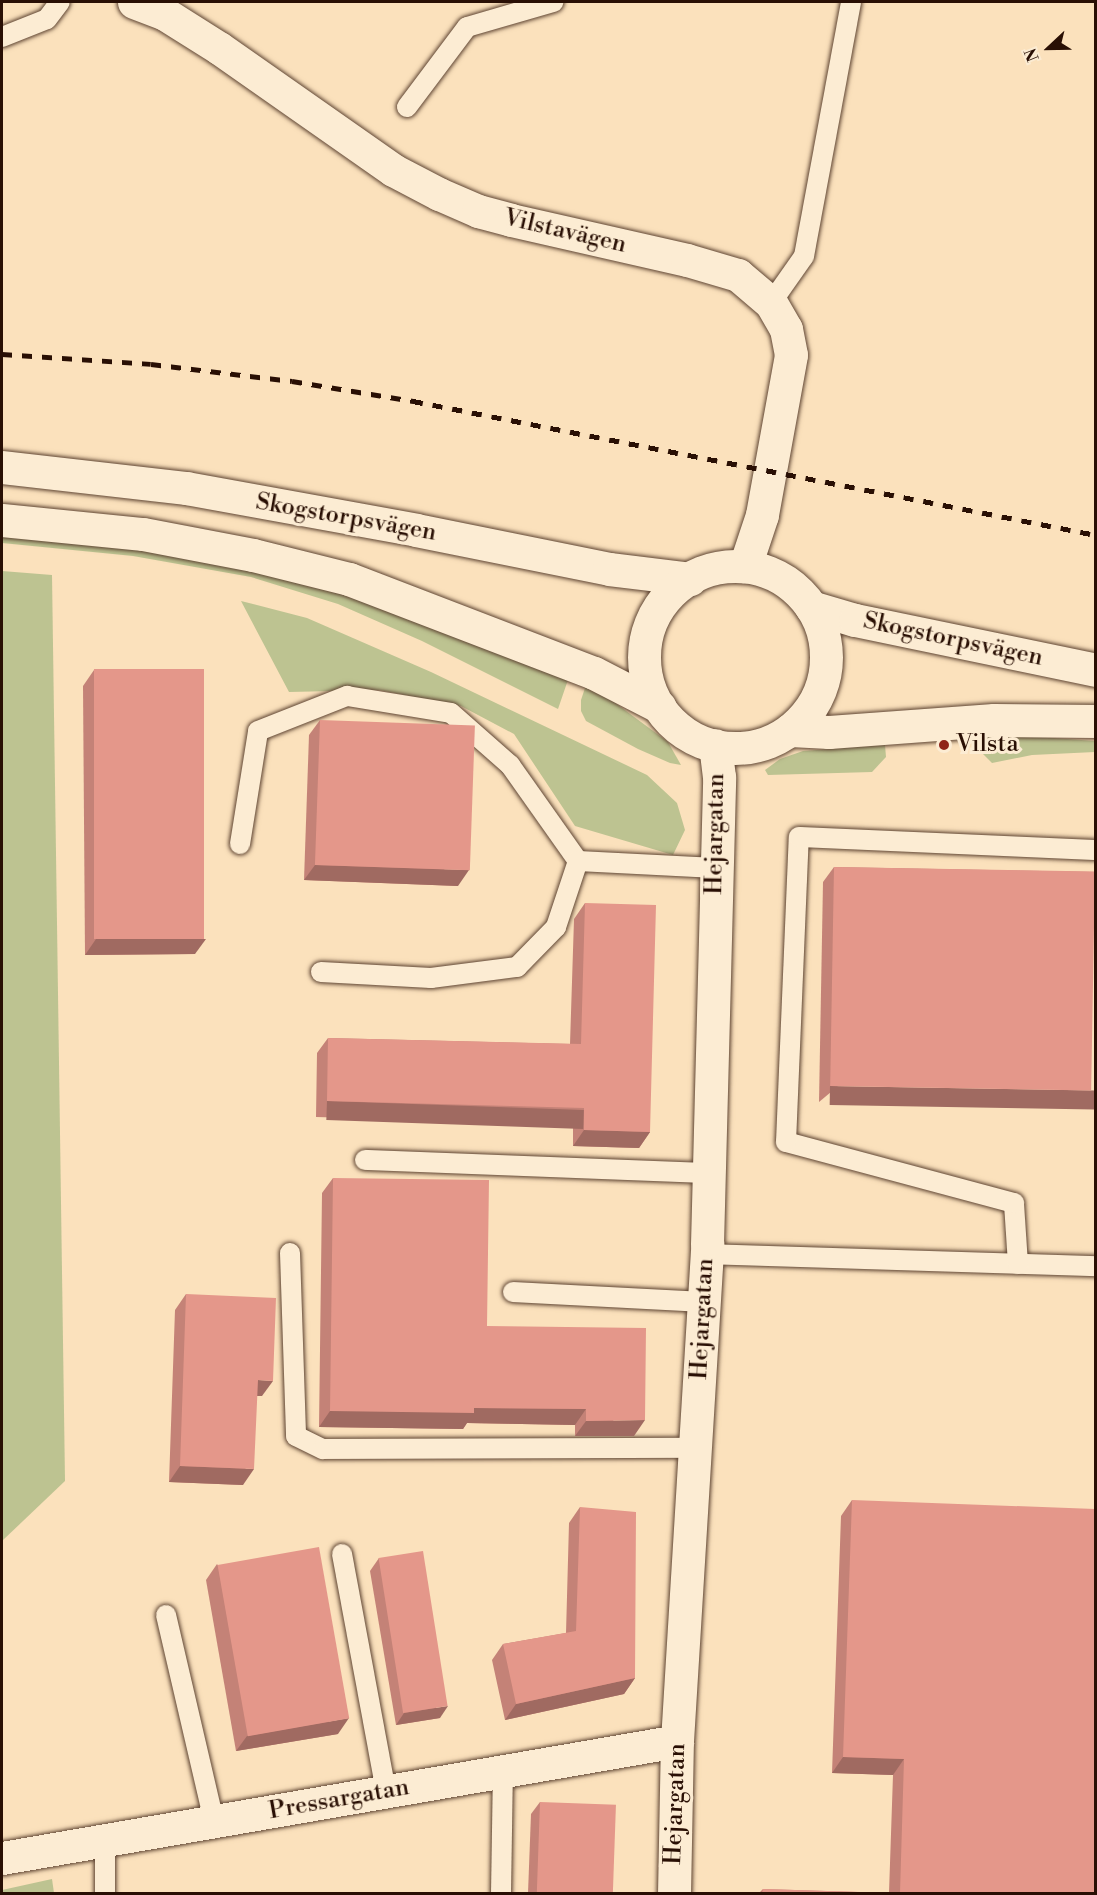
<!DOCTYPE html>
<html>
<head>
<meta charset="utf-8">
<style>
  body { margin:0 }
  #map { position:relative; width:1097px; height:1895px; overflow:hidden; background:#fbe1bc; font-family:"Libre Bodoni",serif }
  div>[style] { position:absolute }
  .green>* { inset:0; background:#bdc391 }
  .roads { filter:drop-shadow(0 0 2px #5e4432) drop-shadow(0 0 2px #5e4432) }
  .lane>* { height:20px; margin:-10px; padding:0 10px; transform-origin:10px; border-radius:10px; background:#fcecd3 }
  .street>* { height:33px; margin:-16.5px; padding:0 16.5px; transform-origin:16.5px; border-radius:16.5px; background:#fcecd3 }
  .secondary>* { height:33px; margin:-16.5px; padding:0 16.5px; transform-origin:16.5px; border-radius:16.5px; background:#fcecd3 }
  .secondary>.ring { margin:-16.5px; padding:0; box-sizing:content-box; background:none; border:33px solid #fcecd3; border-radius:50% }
  .rail>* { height:4.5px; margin-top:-2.25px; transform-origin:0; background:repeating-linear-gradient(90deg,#290f04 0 10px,transparent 0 20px) }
  .wall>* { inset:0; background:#c48277 }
  .shaded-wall>* { inset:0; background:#a06a61; transform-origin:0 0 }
  .building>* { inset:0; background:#e4978a; transform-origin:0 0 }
  .dots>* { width:16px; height:16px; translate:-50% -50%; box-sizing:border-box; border:3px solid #fcecd3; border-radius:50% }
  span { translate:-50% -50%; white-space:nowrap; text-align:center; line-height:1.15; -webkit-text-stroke:6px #fcecd3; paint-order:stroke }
  .street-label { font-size:24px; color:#290f04 }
  .poi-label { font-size:24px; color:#290f04 }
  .left { translate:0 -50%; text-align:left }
  .frame { position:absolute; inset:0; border:3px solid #290f04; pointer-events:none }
  .north { position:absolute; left:1019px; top:18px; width:60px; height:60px; -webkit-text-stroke:4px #fcecd3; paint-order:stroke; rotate:248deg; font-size:16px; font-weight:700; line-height:24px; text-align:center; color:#290f04 }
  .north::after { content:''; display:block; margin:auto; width:21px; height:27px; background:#290f04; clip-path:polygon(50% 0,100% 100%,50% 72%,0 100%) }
</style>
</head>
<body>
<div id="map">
  <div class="green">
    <div style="clip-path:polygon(2px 534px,89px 540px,298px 580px,482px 641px,570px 674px,558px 709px,422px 641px,338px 604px,251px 577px,133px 556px,2px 543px)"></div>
    <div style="clip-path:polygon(2px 571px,52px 575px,65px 1481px,2px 1541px)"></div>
    <div style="clip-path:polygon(241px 601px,307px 618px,431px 672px,647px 775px,677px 803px,685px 830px,673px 855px,575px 826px,514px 734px,461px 706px,379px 690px,289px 692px)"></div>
    <div style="clip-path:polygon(587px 682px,668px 742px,681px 765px,670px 763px,638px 749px,586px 721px,581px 711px,581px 700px)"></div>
    <div style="clip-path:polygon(1011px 735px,1095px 741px,1095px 752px,1032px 755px,992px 763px,976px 747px,975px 738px)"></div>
    <div style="clip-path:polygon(885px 745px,886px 757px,872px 772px,768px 775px,765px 770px,780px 759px,803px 751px)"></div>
    <div style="clip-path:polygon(52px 1879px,54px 1893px,2px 1893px,2px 1890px)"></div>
  </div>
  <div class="roads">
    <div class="lane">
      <div style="left:2px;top:37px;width:48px;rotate:-21.8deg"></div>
      <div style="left:47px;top:19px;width:21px;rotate:-53deg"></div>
      <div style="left:407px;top:107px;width:100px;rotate:-53.1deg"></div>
      <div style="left:467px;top:27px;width:90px;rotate:-16.2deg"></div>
      <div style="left:771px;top:303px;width:57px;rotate:-54.9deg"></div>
      <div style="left:804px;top:256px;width:258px;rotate:-79.5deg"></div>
      <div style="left:240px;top:844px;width:114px;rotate:-80.9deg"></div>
      <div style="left:258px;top:731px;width:96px;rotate:-21.5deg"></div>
      <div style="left:347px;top:696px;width:105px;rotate:9.3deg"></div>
      <div style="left:451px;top:713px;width:79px;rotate:41.4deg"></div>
      <div style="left:510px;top:765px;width:118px;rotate:54.7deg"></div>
      <div style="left:321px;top:972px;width:110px;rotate:3.1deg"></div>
      <div style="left:431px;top:978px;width:87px;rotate:-7.3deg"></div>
      <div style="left:517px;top:967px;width:56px;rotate:-45.7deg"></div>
      <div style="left:556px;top:927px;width:70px;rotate:-71.6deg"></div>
      <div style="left:578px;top:861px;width:138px;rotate:2.9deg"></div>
      <div style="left:365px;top:1160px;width:344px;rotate:2.2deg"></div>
      <div style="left:290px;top:1253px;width:183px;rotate:88.1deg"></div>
      <div style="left:296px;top:1436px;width:30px;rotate:26deg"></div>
      <div style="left:323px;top:1449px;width:372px;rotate:-0.2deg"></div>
      <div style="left:706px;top:1254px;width:390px;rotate:1.8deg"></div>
      <div style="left:1018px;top:1264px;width:61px;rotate:-93.8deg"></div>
      <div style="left:1014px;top:1203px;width:236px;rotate:-165deg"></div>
      <div style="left:786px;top:1142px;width:305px;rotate:-87.6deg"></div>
      <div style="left:799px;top:837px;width:297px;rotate:2.5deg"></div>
      <div style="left:513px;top:1292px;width:191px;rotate:3deg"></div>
      <div style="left:342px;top:1554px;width:242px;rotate:79.5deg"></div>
      <div style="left:166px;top:1615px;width:212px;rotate:76.9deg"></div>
      <div style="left:105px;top:1840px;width:54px;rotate:90deg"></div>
      <div style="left:501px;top:1894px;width:122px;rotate:-89.1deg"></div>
    </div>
    <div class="street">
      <div style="left:134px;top:2px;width:33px;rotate:21deg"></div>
      <div style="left:165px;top:14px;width:64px;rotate:32.2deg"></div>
      <div style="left:219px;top:48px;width:213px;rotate:35deg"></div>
      <div style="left:393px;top:170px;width:52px;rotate:27.6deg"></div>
      <div style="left:439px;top:194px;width:43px;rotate:23.6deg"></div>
      <div style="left:478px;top:211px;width:34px;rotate:15deg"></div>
      <div style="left:511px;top:220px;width:180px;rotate:12.8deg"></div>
      <div style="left:687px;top:260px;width:53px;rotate:16.4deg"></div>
      <div style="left:738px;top:275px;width:43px;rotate:40.3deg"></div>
      <div style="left:771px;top:303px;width:30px;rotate:60deg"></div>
      <div style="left:786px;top:329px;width:26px;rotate:79deg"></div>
      <div style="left:791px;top:355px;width:163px;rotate:100.3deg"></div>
      <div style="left:762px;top:515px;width:54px;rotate:108.4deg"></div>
      <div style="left:2px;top:1858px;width:685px;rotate:-9.83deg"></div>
      <div style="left:674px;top:1894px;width:153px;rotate:-88.9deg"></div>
      <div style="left:677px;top:1741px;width:498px;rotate:-86.5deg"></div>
      <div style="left:707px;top:1244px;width:467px;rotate:-88.5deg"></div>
      <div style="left:719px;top:777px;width:32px;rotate:-97deg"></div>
    </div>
    <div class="secondary">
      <div style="left:2px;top:467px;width:185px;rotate:6.5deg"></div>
      <div style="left:186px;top:488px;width:234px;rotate:10.3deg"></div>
      <div style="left:416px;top:530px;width:197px;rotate:11.4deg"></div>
      <div style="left:609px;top:569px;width:82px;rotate:7deg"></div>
      <div style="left:2px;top:520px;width:142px;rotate:5.7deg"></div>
      <div style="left:143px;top:534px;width:112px;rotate:10.8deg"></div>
      <div style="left:253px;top:555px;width:99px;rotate:14deg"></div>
      <div style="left:349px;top:579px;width:262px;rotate:21deg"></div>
      <div style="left:594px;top:673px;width:74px;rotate:27.3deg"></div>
      <div class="ring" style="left:644px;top:566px;width:149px;height:149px"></div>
      <div style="left:811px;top:607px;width:46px;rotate:16.5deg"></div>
      <div style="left:855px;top:620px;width:246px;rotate:11.7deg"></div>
      <div style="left:790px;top:730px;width:39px;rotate:3deg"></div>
      <div style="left:829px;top:732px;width:165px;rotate:-4.2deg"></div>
      <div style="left:994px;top:720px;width:102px;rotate:0.6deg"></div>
    </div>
  </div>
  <div class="rail">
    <div style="left:2px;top:354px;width:149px;rotate:3.8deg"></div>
    <div style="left:151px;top:364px;width:142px;rotate:6.9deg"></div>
    <div style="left:292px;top:381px;width:123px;rotate:9.4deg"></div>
    <div style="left:413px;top:401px;width:696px;rotate:11.1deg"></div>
  </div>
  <div class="wall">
    <div style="clip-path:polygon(94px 670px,195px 954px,85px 955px,83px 686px)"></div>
    <div style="clip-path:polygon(320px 720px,458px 886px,304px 880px,309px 735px)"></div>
    <div style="clip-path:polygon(834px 867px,1095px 872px,819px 1102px,823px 882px)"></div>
    <div style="clip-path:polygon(585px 903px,650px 1132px,639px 1148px,573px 1146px,573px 1124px,316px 1117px,317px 1053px,328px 1038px,570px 1044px,574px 919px)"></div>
    <div style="clip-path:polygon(333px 1178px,487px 1326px,634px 1436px,575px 1436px,575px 1425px,467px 1423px,463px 1429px,319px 1427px,322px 1193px)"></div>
    <div style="clip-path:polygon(186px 1294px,262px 1396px,257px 1396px,243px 1485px,169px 1482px,175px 1310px)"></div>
    <div style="clip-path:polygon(852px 1500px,1095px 1893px,759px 1893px,763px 1889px,889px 1893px,893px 1775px,832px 1773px,841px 1516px)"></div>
    <div style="clip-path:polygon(580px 1507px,635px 1678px,624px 1694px,505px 1720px,492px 1660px,503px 1644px,566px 1633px,569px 1523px)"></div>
    <div style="clip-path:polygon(379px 1558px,440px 1718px,396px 1725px,370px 1571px)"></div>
    <div style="clip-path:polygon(217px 1564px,338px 1734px,236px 1751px,206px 1580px)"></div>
    <div style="clip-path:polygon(540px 1802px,613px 1893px,528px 1893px,531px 1814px)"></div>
  </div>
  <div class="shaded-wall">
    <div style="clip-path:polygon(315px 865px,469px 870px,458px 886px,304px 880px)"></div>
    <div style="clip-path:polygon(96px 939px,206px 939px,195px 954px,85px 955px)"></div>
    <div style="left:830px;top:1086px;width:265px;height:19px;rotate:1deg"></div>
    <div style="left:327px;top:1101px;width:257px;height:19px;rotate:2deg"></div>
    <div style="clip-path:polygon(584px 1130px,650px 1132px,639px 1148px,573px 1146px)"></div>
    <div style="clip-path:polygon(258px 1380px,273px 1381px,262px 1396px,247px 1396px)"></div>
    <div style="clip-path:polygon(474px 1408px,586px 1409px,575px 1425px,467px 1423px,463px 1429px,319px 1427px,330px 1411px)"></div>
    <div style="clip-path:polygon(645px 1420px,634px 1436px,575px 1436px,586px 1421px)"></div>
    <div style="clip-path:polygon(180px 1466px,254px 1469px,243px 1485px,169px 1482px)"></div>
    <div style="clip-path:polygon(635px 1678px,624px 1694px,505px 1720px,516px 1704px)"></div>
    <div style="clip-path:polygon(448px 1706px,440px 1718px,396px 1725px,404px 1713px)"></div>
    <div style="clip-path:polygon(349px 1718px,338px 1734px,236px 1751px,247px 1736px)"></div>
    <div style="clip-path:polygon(843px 1757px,904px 1759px,893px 1775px,832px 1773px)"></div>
  </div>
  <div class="building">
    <div style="left:204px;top:669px;width:270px;height:110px;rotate:90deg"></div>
    <div style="left:320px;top:720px;width:155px;height:145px;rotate:2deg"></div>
    <div style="left:834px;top:867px;width:261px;height:219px;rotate:1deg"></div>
    <div style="clip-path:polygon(585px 903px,656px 905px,650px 1132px,584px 1130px,584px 1108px,327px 1101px,328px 1038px,581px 1044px)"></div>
    <div style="clip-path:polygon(333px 1178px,489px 1180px,487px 1326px,646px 1328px,645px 1420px,586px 1421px,586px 1409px,474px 1408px,474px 1413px,330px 1411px)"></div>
    <div style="clip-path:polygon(186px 1294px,276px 1298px,273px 1381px,258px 1380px,254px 1469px,180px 1466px)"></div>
    <div style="clip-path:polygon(852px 1500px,1095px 1509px,1095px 1893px,900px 1893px,904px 1759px,843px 1757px)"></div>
    <div style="clip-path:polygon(580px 1507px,636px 1512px,635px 1678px,516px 1704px,503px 1644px,576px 1631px)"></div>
    <div style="left:319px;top:1547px;width:174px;height:103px;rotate:80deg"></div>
    <div style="left:423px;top:1551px;width:157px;height:45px;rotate:81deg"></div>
    <div style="left:540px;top:1802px;width:76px;height:91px;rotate:2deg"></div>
    <div style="clip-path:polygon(763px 1889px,893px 1893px,762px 1893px)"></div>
  </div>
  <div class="dots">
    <div style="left:944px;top:745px;background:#8f2418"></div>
  </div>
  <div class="street-label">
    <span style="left:565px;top:232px;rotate:13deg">Vilstavägen</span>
    <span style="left:346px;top:518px;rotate:10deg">Skogstorpsvägen</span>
    <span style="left:953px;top:640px;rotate:12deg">Skogstorpsvägen</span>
    <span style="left:716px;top:834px;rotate:-89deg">Hejargatan</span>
    <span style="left:703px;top:1319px;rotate:-87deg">Hejargatan</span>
    <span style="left:339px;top:1800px;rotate:-10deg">Pressargatan</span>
    <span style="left:676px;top:1804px;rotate:-88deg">Hejargatan</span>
  </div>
  <div class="poi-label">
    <span class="left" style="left:956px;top:745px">Vilsta</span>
  </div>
  <div class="frame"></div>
  <div class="north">N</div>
</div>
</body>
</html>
